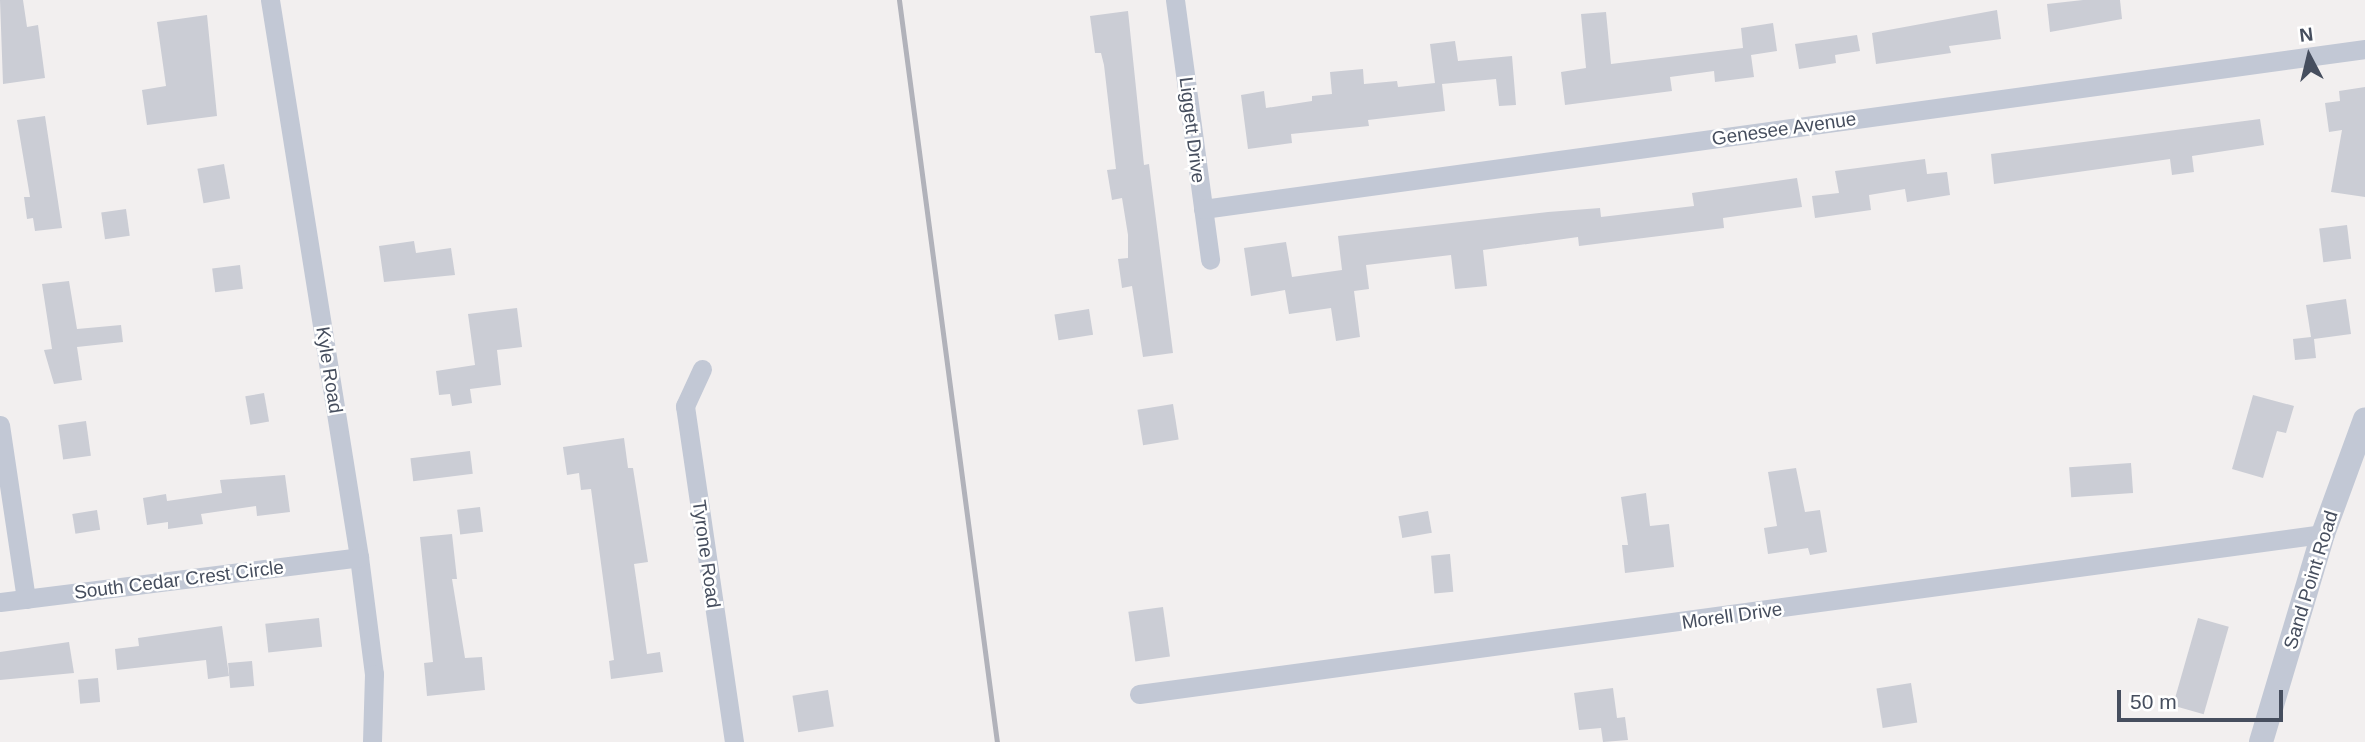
<!DOCTYPE html>
<html>
<head>
<meta charset="utf-8">
<style>
  body { margin:0 }
  #map { position:relative; width:2365px; height:742px; overflow:hidden; background:#f2efef; font-family:Helvetica,sans-serif }
  div>[style] { position:absolute }
  .building>* { inset:0; background:#cbcdd5; transform-origin:0 0 }
  .minor>* { height:19px; margin:-9.5px; padding:0 9.5px; transform-origin:9.5px; border-radius:9.5px; background:#c2c8d5 }
  .tertiary>* { height:24px; margin:-12px; padding:0 12px; transform-origin:12px; border-radius:12px; background:#c2c8d5 }
  .rail>* { height:5px; margin:-2.5px; padding:0 2.5px; transform-origin:2.5px; border-radius:2.5px; background:#b1b2ba }
  span { translate:-50% -50%; white-space:nowrap; text-align:center; line-height:1.15; -webkit-text-stroke:5px #fff; paint-order:stroke }
  .street-label { font-size:19px; color:#464e5e }
  .north { position:absolute; left:2274px; top:21px; width:70px; height:70px; -webkit-text-stroke:5px #fff; paint-order:stroke; rotate:353deg; font-size:19px; font-weight:700; line-height:28px; text-align:center; color:#464e5e }
  .north::after { content:''; display:block; margin:auto; width:24px; height:32px; background:#464e5e; clip-path:polygon(50% 0,100% 100%,50% 72%,0 100%) }
  .scale { position:absolute; left:2117px; top:690px; width:166px; height:32px; box-sizing:border-box; border:4px solid #464e5e; border-top:0; padding-left:9px; font-size:21px; line-height:24px; white-space:nowrap; color:#464e5e; -webkit-text-stroke:5px #fff; paint-order:stroke }
</style>
</head>
<body>
<div id="map">
  <div class="building">
    <div style="clip-path:polygon(0 0,23px 0,27px 27px,38px 25px,45px 78px,3px 84px)"></div>
    <div style="clip-path:polygon(2083px 0,2120px 0,2122px 19px,2050px 32px,2047px 4px)"></div>
    <div style="clip-path:polygon(1997px 10px,2001px 39px,1949px 46px,1951px 53px,1876px 64px,1872px 33px)"></div>
    <div style="clip-path:polygon(1128px 11px,1144px 165px,1149px 164px,1173px 353px,1143px 357px,1132px 286px,1122px 288px,1118px 259px,1128px 258px,1128px 235px,1122px 198px,1112px 200px,1107px 170px,1116px 169px,1104px 65px,1101px 53px,1095px 53px,1090px 16px)"></div>
    <div style="clip-path:polygon(1606px 12px,1611px 64px,1743px 48px,1741px 28px,1773px 23px,1777px 51px,1751px 55px,1754px 77px,1715px 82px,1714px 71px,1670px 77px,1672px 91px,1565px 105px,1561px 72px,1586px 68px,1581px 14px)"></div>
    <div style="clip-path:polygon(207px 15px,217px 116px,147px 125px,142px 90px,166px 86px,157px 22px)"></div>
    <div style="clip-path:polygon(1857px 35px,1860px 51px,1835px 55px,1836px 63px,1799px 69px,1795px 44px)"></div>
    <div style="clip-path:polygon(1455px 41px,1458px 61px,1512px 56px,1516px 105px,1499px 106px,1496px 79px,1442px 84px,1445px 111px,1368px 120px,1369px 126px,1291px 134px,1292px 143px,1248px 149px,1241px 95px,1264px 91px,1266px 108px,1312px 101px,1312px 96px,1332px 94px,1330px 72px,1363px 69px,1364px 84px,1397px 81px,1398px 87px,1435px 83px,1430px 44px)"></div>
    <div style="clip-path:polygon(2365px 87px,2365px 197px,2331px 192px,2342px 130px,2329px 132px,2325px 103px,2340px 101px,2339px 91px)"></div>
    <div style="clip-path:polygon(45px 116px,62px 228px,35px 231px,33px 218px,27px 219px,24px 197px,30px 197px,17px 120px)"></div>
    <div style="clip-path:polygon(2260px 119px,2264px 145px,2192px 156px,2194px 172px,2172px 175px,2170px 159px,1994px 184px,1991px 154px)"></div>
    <div style="clip-path:polygon(1925px 159px,1927px 174px,1947px 172px,1950px 195px,1907px 202px,1905px 189px,1869px 195px,1871px 210px,1815px 218px,1812px 196px,1839px 193px,1835px 171px)"></div>
    <div style="left:224px;top:164px;width:35px;height:27px;rotate:80deg"></div>
    <div style="clip-path:polygon(1797px 178px,1802px 207px,1723px 218px,1724px 228px,1579px 246px,1578px 237px,1483px 250px,1487px 286px,1455px 289px,1451px 255px,1366px 265px,1369px 289px,1354px 291px,1360px 337px,1336px 341px,1331px 308px,1289px 314px,1285px 290px,1251px 296px,1244px 248px,1286px 242px,1292px 277px,1342px 270px,1338px 236px,1548px 212px,1600px 208px,1601px 217px,1694px 206px,1692px 193px)"></div>
    <div style="left:126px;top:209px;width:27px;height:25px;rotate:82deg"></div>
    <div style="left:2347px;top:225px;width:34px;height:28px;rotate:83deg"></div>
    <div style="clip-path:polygon(414px 241px,416px 253px,451px 248px,455px 275px,384px 282px,379px 246px)"></div>
    <div style="left:240px;top:265px;width:24px;height:28px;rotate:83deg"></div>
    <div style="clip-path:polygon(69px 281px,77px 329px,121px 325px,123px 342px,77px 347px,82px 380px,54px 384px,44px 350px,52px 349px,42px 284px)"></div>
    <div style="clip-path:polygon(2346px 299px,2351px 334px,2314px 339px,2316px 358px,2295px 360px,2293px 339px,2311px 337px,2306px 305px)"></div>
    <div style="clip-path:polygon(517px 308px,522px 347px,497px 350px,501px 385px,470px 389px,472px 403px,452px 406px,450px 394px,439px 395px,436px 371px,475px 365px,468px 314px)"></div>
    <div style="left:1089px;top:309px;width:26px;height:35px;rotate:81deg"></div>
    <div style="left:264px;top:393px;width:29px;height:19px;rotate:80deg"></div>
    <div style="clip-path:polygon(2253px 395px,2294px 406px,2286px 433px,2277px 431px,2263px 478px,2232px 469px)"></div>
    <div style="left:1173px;top:404px;width:36px;height:36px;rotate:81deg"></div>
    <div style="left:86px;top:421px;width:35px;height:28px;rotate:82deg"></div>
    <div style="clip-path:polygon(624px 438px,628px 468px,633px 468px,648px 562px,634px 564px,647px 654px,660px 652px,663px 672px,611px 679px,609px 661px,614px 660px,591px 489px,581px 490px,579px 473px,567px 475px,563px 447px)"></div>
    <div style="left:470px;top:451px;width:23px;height:60px;rotate:83deg"></div>
    <div style="left:2131px;top:463px;width:30px;height:62px;rotate:86deg"></div>
    <div style="clip-path:polygon(1796px 468px,1805px 512px,1820px 510px,1827px 552px,1810px 555px,1808px 548px,1768px 554px,1764px 528px,1777px 526px,1768px 472px)"></div>
    <div style="clip-path:polygon(285px 475px,290px 512px,257px 516px,256px 506px,201px 514px,203px 524px,168px 529px,168px 522px,147px 525px,143px 498px,166px 494px,167px 501px,222px 493px,220px 480px)"></div>
    <div style="clip-path:polygon(1646px 493px,1650px 526px,1669px 524px,1674px 567px,1625px 573px,1622px 545px,1628px 545px,1621px 497px)"></div>
    <div style="left:480px;top:507px;width:25px;height:23px;rotate:83deg"></div>
    <div style="left:97px;top:510px;width:20px;height:25px;rotate:81deg"></div>
    <div style="left:1428px;top:511px;width:22px;height:30px;rotate:80deg"></div>
    <div style="clip-path:polygon(452px 534px,457px 579px,452px 579px,465px 658px,482px 657px,485px 690px,427px 696px,424px 663px,433px 662px,420px 537px)"></div>
    <div style="left:1450px;top:554px;width:38px;height:19px;rotate:85deg"></div>
    <div style="left:1163px;top:607px;width:50px;height:35px;rotate:82deg"></div>
    <div style="left:319px;top:618px;width:29px;height:54px;rotate:84deg"></div>
    <div style="left:2198px;top:618px;width:32px;height:91px;rotate:16deg"></div>
    <div style="clip-path:polygon(222px 626px,229px 676px,208px 679px,206px 660px,117px 670px,115px 649px,139px 646px,138px 638px)"></div>
    <div style="clip-path:polygon(69px 642px,74px 673px,0 680px,0 652px)"></div>
    <div style="left:252px;top:661px;width:25px;height:24px;rotate:85deg"></div>
    <div style="left:98px;top:678px;width:24px;height:20px;rotate:85deg"></div>
    <div style="left:1911px;top:683px;width:40px;height:35px;rotate:81deg"></div>
    <div style="clip-path:polygon(1613px 688px,1617px 718px,1625px 717px,1628px 740px,1603px 742px,1601px 728px,1579px 730px,1574px 693px)"></div>
    <div style="left:828px;top:690px;width:37px;height:36px;rotate:81deg"></div>
  </div>
  <div class="minor">
    <div style="left:270px;top:0;width:564px;rotate:80.92deg"></div>
    <div style="left:359px;top:557px;width:118px;rotate:82.7deg"></div>
    <div style="left:374px;top:674px;width:68px;rotate:91.7deg"></div>
    <div style="left:1175px;top:0;width:262px;rotate:82.3deg"></div>
    <div style="left:1203px;top:209px;width:1173px;rotate:-7.84deg"></div>
    <div style="left:702px;top:369px;width:41px;rotate:114.7deg"></div>
    <div style="left:685px;top:406px;width:340px;rotate:81.7deg"></div>
    <div style="left:0;top:425px;width:176px;rotate:81.5deg"></div>
    <div style="left:0;top:602px;width:362px;rotate:-7.1deg"></div>
    <div style="left:1139px;top:694px;width:1195px;rotate:-7.7deg"></div>
  </div>
  <div class="tertiary">
    <div style="left:2261px;top:742px;width:217px;rotate:-73.4deg"></div>
    <div style="left:2323px;top:534px;width:122px;rotate:-69.9deg"></div>
  </div>
  <div class="rail">
    <div style="left:899px;top:0;width:748px;rotate:82.48deg"></div>
  </div>
  <div class="street-label">
    <span style="left:1784px;top:129px;rotate:-8deg">Genesee Avenue</span>
    <span style="left:1192px;top:130px;rotate:83deg">Liggett Drive</span>
    <span style="left:329px;top:370px;rotate:81deg">Kyle Road</span>
    <span style="left:706px;top:554px;rotate:82deg">Tyrone Road</span>
    <span style="left:179px;top:580px;rotate:-7deg">South Cedar Crest Circle</span>
    <span style="left:2311px;top:580px;rotate:-73deg">Sand Point Road</span>
    <span style="left:1732px;top:616px;rotate:-8deg">Morell Drive</span>
  </div>
  <div class="north">N</div>
  <div class="scale">50 m</div>
</div>
</body>
</html>
